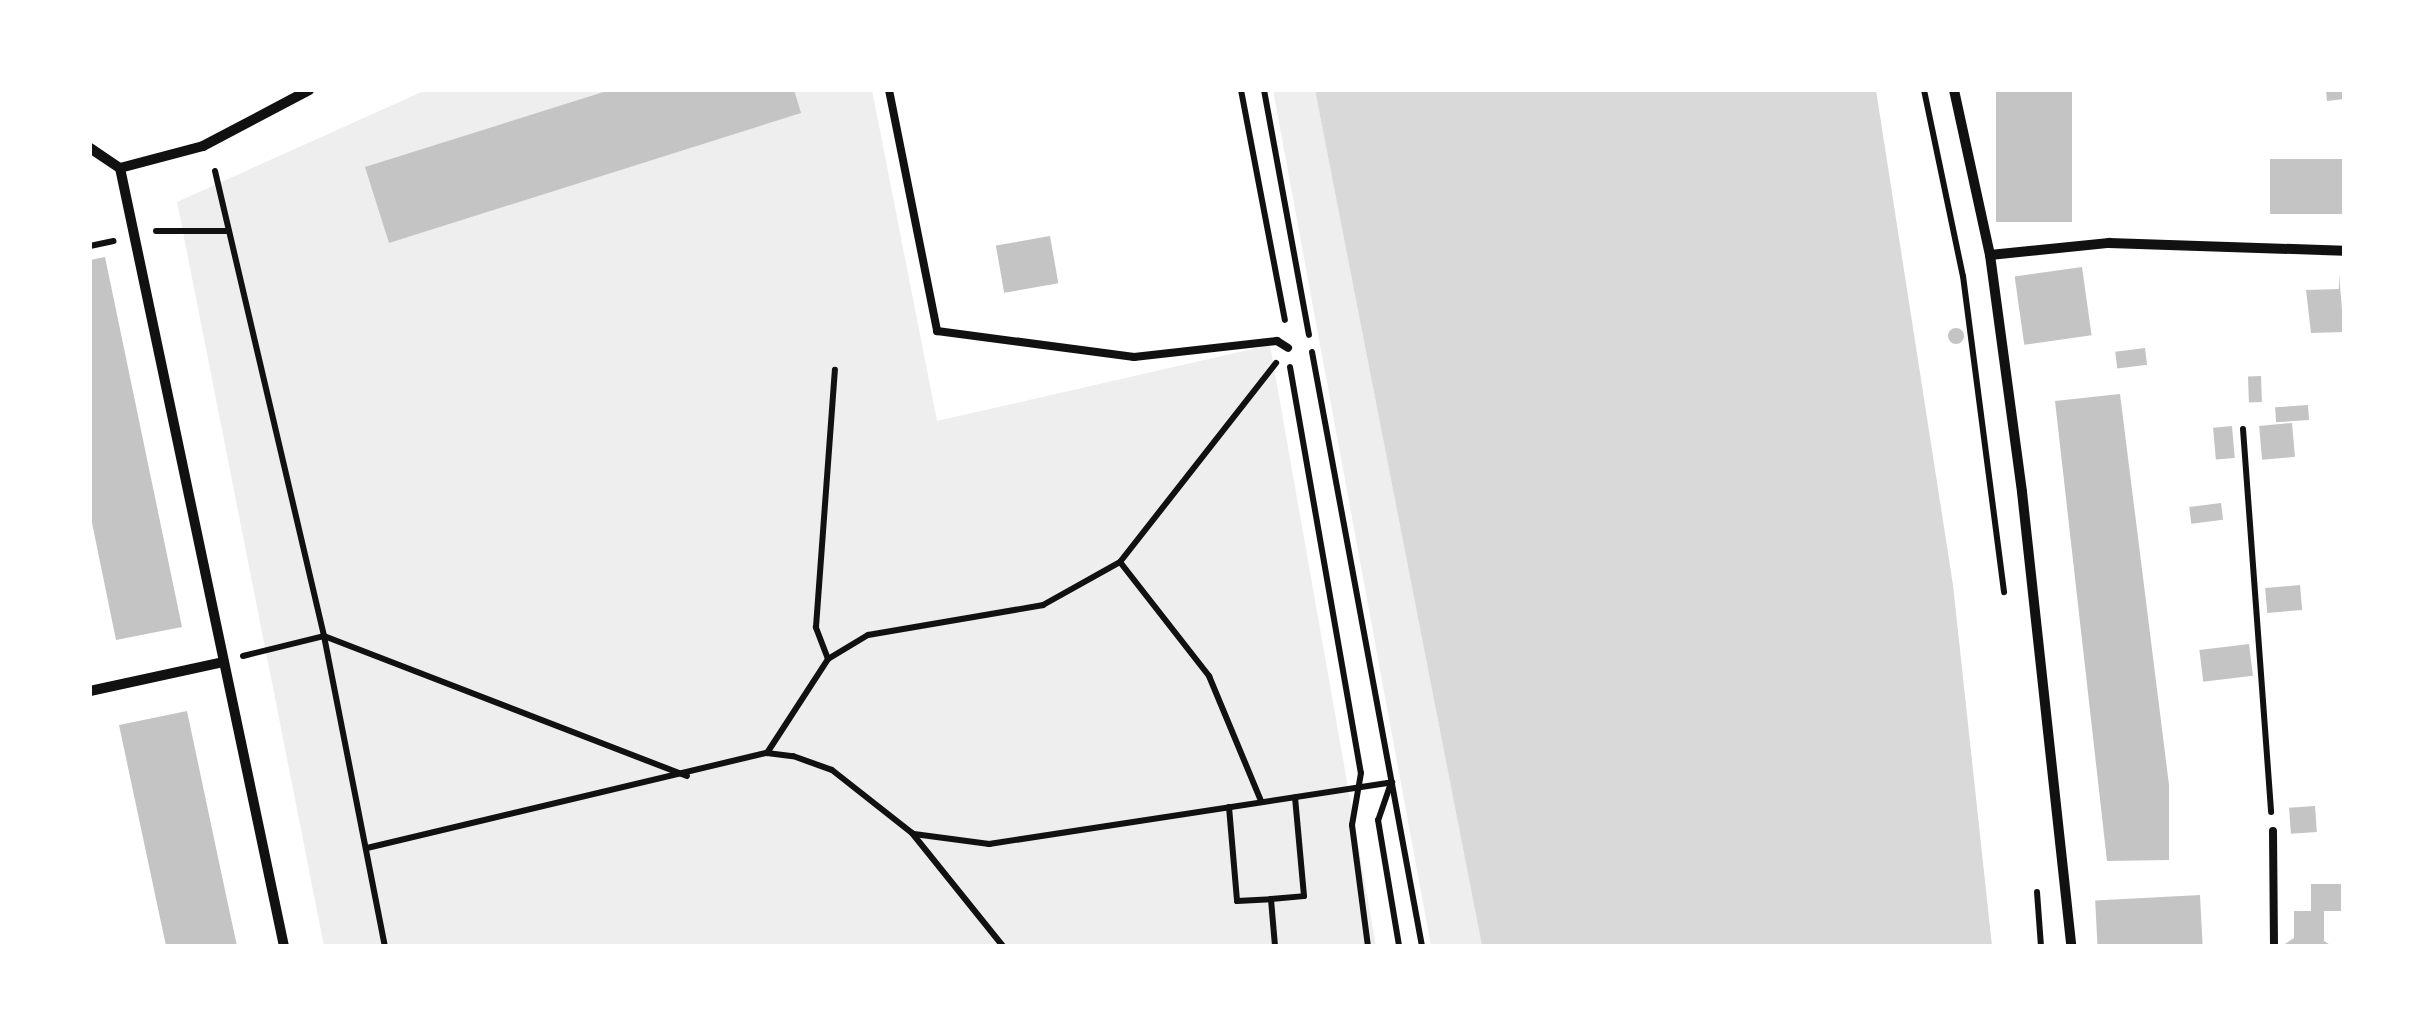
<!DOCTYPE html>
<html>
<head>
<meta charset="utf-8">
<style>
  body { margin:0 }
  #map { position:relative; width:2434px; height:1036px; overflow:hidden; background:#fff; font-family:"Fira Sans Condensed",sans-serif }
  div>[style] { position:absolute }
  .green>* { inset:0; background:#eee }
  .water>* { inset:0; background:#d9d9d9 }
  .building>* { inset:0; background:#c4c4c4; transform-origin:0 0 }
  .round { border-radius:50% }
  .path>* { height:6px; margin:-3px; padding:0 3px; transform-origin:3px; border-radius:3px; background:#111 }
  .service>* { height:8px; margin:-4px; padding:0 4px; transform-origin:4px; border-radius:4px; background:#111 }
  .minor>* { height:10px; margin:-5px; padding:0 5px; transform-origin:5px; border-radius:5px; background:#111 }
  span { translate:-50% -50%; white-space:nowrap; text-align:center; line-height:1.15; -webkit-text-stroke:8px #fff; paint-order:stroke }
  .frame { position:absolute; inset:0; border:92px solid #fff; pointer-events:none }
</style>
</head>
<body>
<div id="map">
  <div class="green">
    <div style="clip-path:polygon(426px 90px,872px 90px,937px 421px,1270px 345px,1376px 946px,324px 946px,177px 202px)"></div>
    <div style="clip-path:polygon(1273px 90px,1315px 90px,1482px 946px,1431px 946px)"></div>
  </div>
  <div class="water">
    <div style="clip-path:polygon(1315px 90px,1876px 90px,1953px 585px,1992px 946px,1482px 946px)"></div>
  </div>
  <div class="building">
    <div style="clip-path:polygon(610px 90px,794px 90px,801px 113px,389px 243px,365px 167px)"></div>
    <div style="left:1996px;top:90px;width:76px;height:132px"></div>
    <div style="clip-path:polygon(2326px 90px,2344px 90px,2344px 99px,2327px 101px)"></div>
    <div style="left:2344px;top:159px;width:55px;height:74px;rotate:90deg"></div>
    <div style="left:1050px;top:236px;width:48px;height:55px;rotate:80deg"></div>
    <div style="clip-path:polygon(105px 257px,182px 627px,116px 640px,90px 513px,90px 260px)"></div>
    <div style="left:2082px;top:267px;width:69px;height:68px;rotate:82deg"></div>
    <div style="clip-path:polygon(2339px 274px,2344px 332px,2311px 333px,2306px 290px,2339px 289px)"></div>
    <div class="round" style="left:1948px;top:328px;width:16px;height:16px"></div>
    <div style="left:2145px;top:348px;width:17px;height:30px;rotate:83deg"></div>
    <div style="left:2261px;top:376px;width:26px;height:13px;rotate:88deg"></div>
    <div style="clip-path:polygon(2120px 394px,2169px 785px,2169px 860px,2107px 861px,2055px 401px)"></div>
    <div style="left:2308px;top:405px;width:15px;height:33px;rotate:86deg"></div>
    <div style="left:2292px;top:423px;width:34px;height:33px;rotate:85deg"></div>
    <div style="left:2232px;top:426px;width:32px;height:19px;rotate:85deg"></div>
    <div style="left:2221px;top:503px;width:17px;height:32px;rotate:83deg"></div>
    <div style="left:2300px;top:585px;width:25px;height:35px;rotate:85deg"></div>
    <div style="left:2249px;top:644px;width:32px;height:50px;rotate:83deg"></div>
    <div style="clip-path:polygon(187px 711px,226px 895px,237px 946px,166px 946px,119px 725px)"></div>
    <div style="left:2315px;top:806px;width:26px;height:26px;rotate:86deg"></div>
    <div style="clip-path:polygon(2311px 884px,2341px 884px,2341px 911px,2324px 911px,2324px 941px,2332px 946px,2282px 946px,2294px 938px,2294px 911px,2311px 911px)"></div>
    <div style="left:2200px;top:895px;width:51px;height:105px;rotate:87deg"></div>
  </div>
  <div class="path">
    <div style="left:1241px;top:90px;width:234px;rotate:79.2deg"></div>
    <div style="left:1264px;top:90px;width:249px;rotate:79.6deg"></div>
    <div style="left:1924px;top:90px;width:190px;rotate:78.2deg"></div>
    <div style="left:1963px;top:276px;width:319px;rotate:82.6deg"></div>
    <div style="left:215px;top:171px;width:478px;rotate:76.8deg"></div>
    <div style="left:324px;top:636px;width:316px;rotate:78.9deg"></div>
    <div style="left:156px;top:231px;width:72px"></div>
    <div style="left:90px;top:246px;width:24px;rotate:-12deg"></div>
    <div style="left:1312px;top:352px;width:604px;rotate:79.51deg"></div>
    <div style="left:1290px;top:367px;width:412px;rotate:80.1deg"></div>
    <div style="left:1361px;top:773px;width:53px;rotate:99.8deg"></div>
    <div style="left:1352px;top:825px;width:122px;rotate:82.5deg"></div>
    <div style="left:2243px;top:429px;width:384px;rotate:85.8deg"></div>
    <div style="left:1120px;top:562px;width:145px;rotate:52deg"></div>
    <div style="left:1209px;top:676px;width:135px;rotate:67.4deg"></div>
    <div style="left:243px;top:656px;width:83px;rotate:-13.9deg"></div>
    <div style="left:324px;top:636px;width:389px;rotate:21.1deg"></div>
    <div style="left:828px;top:659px;width:34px;rotate:-111deg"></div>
    <div style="left:816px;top:627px;width:258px;rotate:-85.8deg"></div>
    <div style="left:767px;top:753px;width:112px;rotate:-57deg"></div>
    <div style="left:828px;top:659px;width:47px;rotate:-31deg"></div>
    <div style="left:868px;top:635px;width:178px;rotate:-9.7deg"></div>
    <div style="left:1043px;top:605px;width:88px;rotate:-29.2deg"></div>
    <div style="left:1120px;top:562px;width:253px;rotate:-51.9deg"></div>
    <div style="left:1391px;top:783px;width:39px;rotate:109deg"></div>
    <div style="left:1378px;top:820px;width:128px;rotate:80.5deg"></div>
    <div style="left:1229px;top:807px;width:94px;rotate:85.1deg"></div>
    <div style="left:1237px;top:901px;width:34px;rotate:-3deg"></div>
    <div style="left:914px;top:834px;width:76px;rotate:7.6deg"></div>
    <div style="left:989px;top:844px;width:408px;rotate:-8.7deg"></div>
    <div style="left:367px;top:848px;width:411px;rotate:-13.4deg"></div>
    <div style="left:767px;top:753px;width:26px;rotate:7deg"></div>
    <div style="left:793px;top:756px;width:41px;rotate:19.7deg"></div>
    <div style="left:832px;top:770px;width:102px;rotate:38.2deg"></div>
    <div style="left:912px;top:833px;width:145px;rotate:51.2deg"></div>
    <div style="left:2037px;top:892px;width:54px;rotate:85.8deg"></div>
    <div style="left:1275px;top:946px;width:47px;rotate:-94.9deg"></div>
    <div style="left:1271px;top:899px;width:33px;rotate:-5deg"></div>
    <div style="left:1304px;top:896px;width:99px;rotate:-95.2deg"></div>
  </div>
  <div class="service">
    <div style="left:889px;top:90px;width:246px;rotate:78.7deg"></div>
    <div style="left:937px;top:331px;width:199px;rotate:7.5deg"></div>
    <div style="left:1134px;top:357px;width:144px;rotate:-6.4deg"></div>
    <div style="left:1277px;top:341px;width:13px;rotate:32deg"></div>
    <div style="left:2273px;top:831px;width:115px;rotate:89.5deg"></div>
  </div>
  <div class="minor">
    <div style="left:1954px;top:90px;width:169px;rotate:77.7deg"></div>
    <div style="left:1990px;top:255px;width:239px;rotate:82.3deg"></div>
    <div style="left:2022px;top:492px;width:457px;rotate:83.8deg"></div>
    <div style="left:90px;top:148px;width:36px;rotate:34deg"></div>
    <div style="left:120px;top:168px;width:795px;rotate:78.1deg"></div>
    <div style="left:120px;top:168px;width:86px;rotate:-14.8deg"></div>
    <div style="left:203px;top:146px;width:120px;rotate:-27.8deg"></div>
    <div style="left:1990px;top:255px;width:120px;rotate:-5.8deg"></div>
    <div style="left:2109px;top:243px;width:235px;rotate:1.9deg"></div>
    <div style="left:90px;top:691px;width:136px;rotate:-12.3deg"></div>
  </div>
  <div class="frame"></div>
</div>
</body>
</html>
